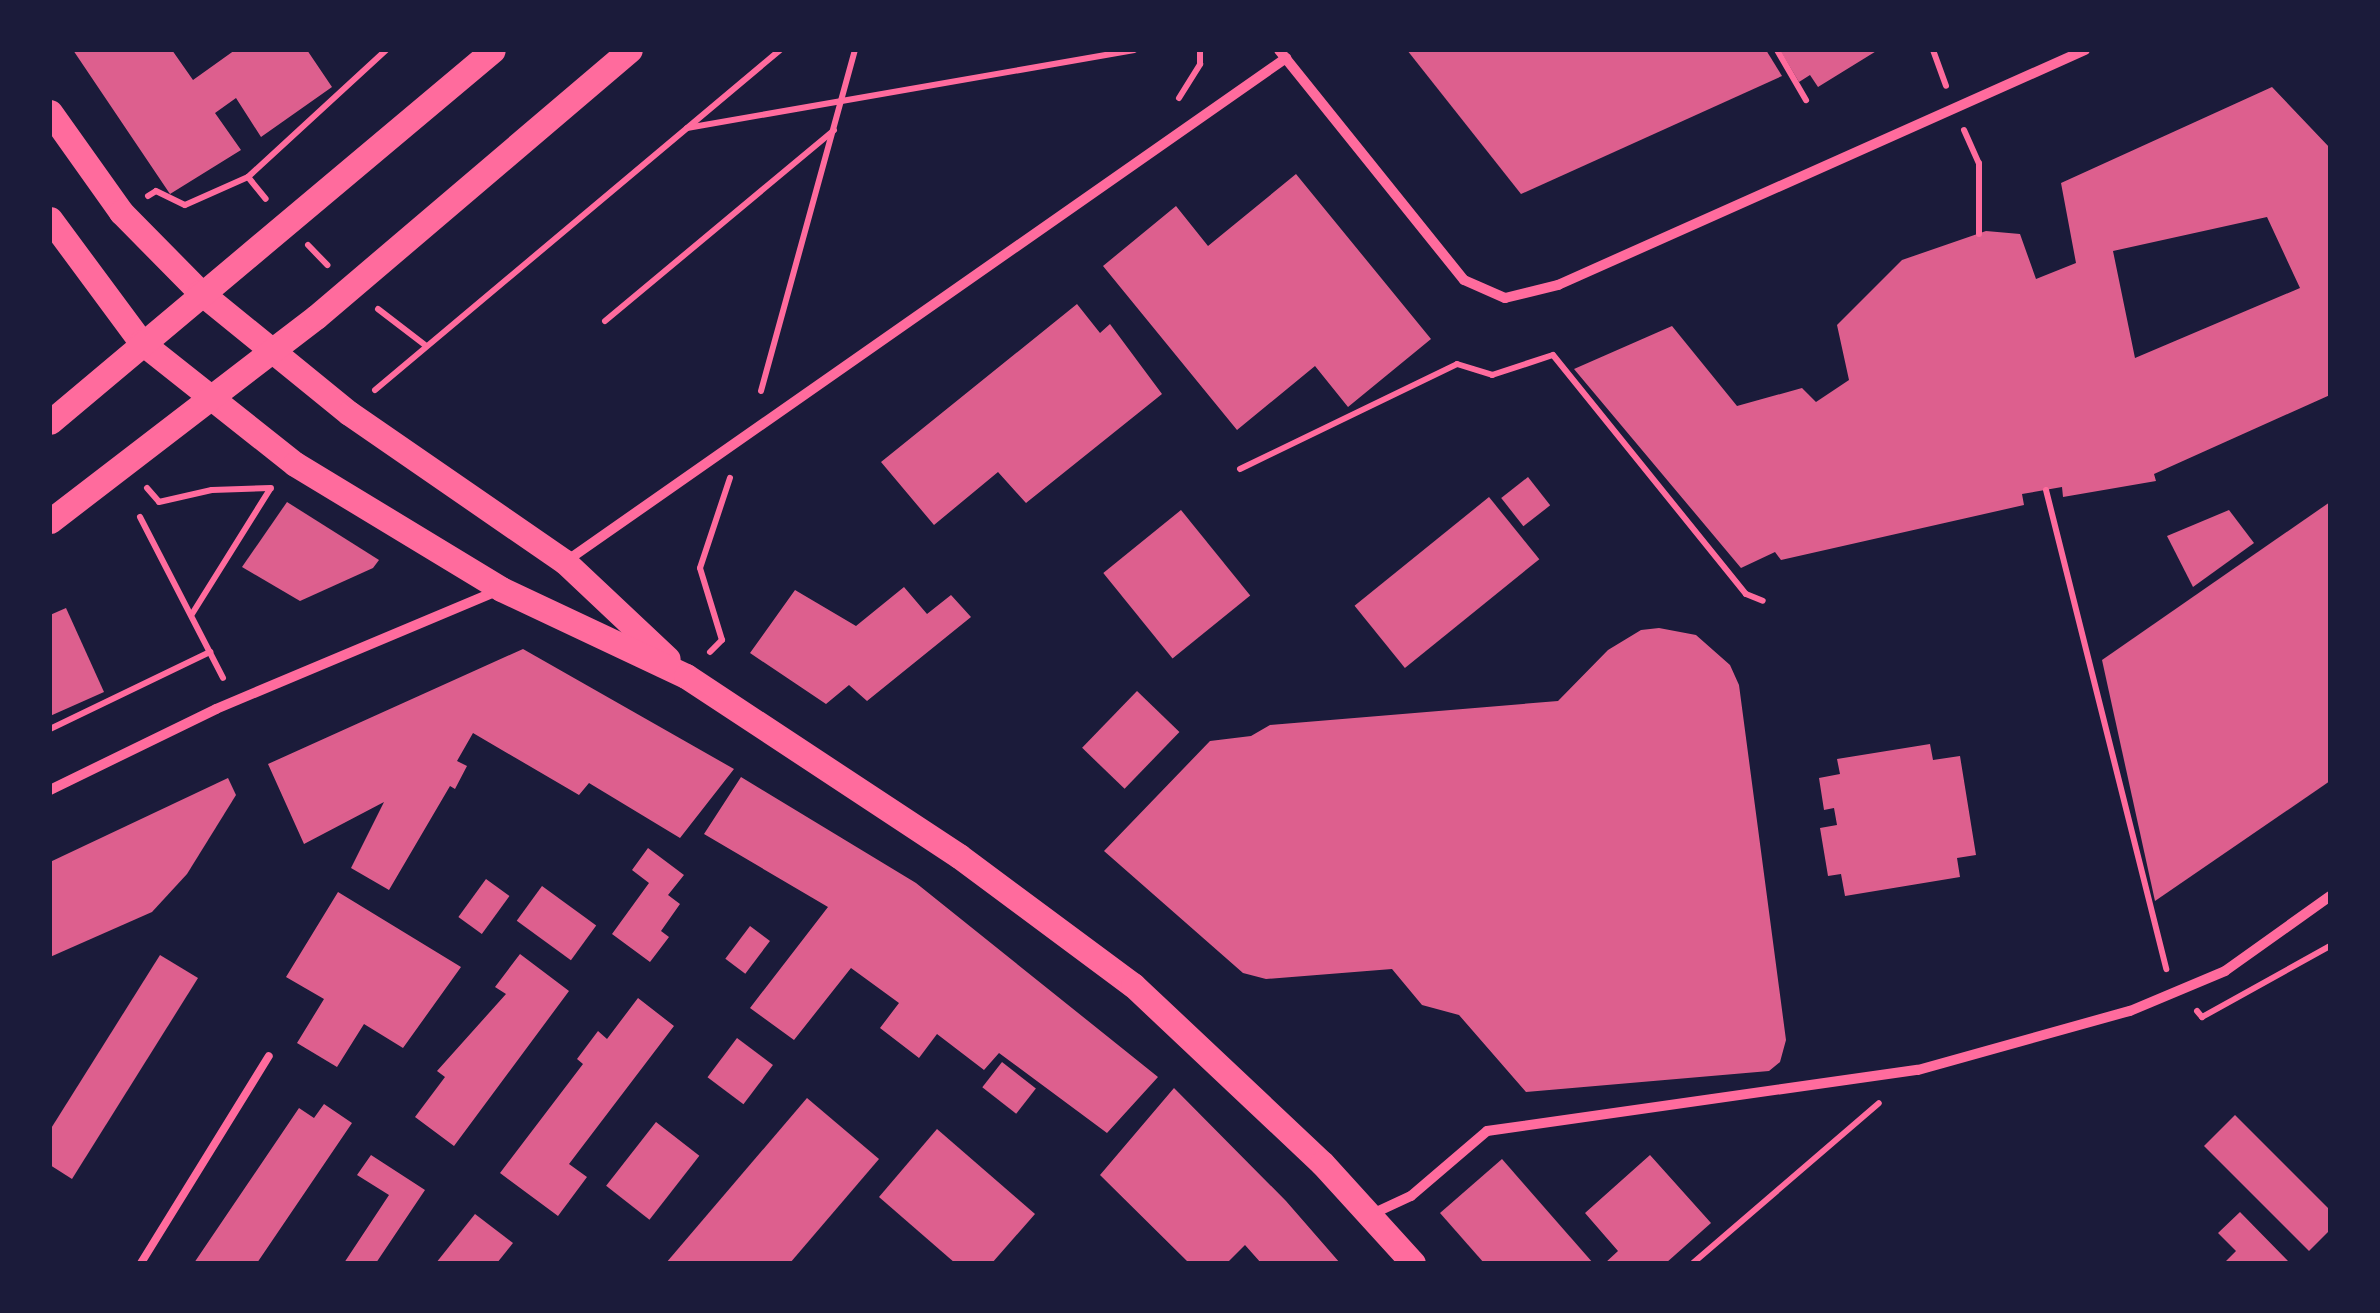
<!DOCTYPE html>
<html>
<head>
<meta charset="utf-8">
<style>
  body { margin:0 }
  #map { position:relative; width:2380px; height:1313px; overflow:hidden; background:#1b1b3a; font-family:"Source Sans 3",sans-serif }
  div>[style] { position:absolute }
  .building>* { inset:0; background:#dd5f8e; transform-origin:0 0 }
  .path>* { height:6px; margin:-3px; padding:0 3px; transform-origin:3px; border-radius:3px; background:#ff6b9d }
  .service>* { height:8px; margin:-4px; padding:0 4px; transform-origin:4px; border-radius:4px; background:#ff6b9d }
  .minor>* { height:10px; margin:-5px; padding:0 5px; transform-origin:5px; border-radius:5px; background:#ff6b9d }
  .primary>* { height:25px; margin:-12.5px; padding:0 12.5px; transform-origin:12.5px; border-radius:12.5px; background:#ff6b9d }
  span { translate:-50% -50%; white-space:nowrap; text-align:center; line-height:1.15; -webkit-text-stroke:10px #1b1b3a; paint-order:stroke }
  .frame { position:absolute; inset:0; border:52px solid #1b1b3a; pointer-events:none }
</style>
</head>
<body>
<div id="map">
  <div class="building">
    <div style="clip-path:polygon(73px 50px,172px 50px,193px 80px,235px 50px,307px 50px,332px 87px,261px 137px,236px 98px,215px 113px,241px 150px,170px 194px)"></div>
    <div style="clip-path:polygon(1407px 50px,1766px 50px,1782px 76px,1521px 194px)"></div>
    <div style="clip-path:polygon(1780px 50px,1878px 50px,1818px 87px,1810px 75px,1799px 82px)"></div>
    <div style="clip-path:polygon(evenodd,2272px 87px,2330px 148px,2330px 395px,2154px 474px,2156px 481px,2063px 497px,2062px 487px,2022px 494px,2024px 505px,1781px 560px,1775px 552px,1741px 568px,1574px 369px,1672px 326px,1737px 406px,1802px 388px,1816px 402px,1849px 380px,1837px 325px,1902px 260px,1986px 231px,2020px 234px,2036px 279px,2076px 263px,2061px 183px,2272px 87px,2267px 217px,2300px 288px,2135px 358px,2113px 251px,2267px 217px)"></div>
    <div style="clip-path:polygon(1296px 174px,1431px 339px,1348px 407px,1315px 366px,1237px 430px,1103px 266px,1176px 206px,1208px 246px)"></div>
    <div style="clip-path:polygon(1077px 304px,1100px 333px,1110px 324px,1162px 394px,1026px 503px,998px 472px,934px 525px,881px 462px)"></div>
    <div style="left:1528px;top:477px;width:36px;height:34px;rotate:52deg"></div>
    <div style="left:1489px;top:497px;width:80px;height:173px;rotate:51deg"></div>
    <div style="clip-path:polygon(287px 502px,379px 560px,373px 568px,300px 601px,242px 567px)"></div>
    <div style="clip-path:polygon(2330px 502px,2330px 781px,2155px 901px,2102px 660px)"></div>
    <div style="left:1181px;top:510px;width:110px;height:100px;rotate:51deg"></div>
    <div style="clip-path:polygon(2229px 510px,2254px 543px,2193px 587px,2167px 536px)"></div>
    <div style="clip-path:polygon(904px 587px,927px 614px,951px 595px,971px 617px,867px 701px,849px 685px,826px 704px,750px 653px,795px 590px,856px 626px)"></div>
    <div style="clip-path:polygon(66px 608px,104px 692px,50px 716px,50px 615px)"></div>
    <div style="clip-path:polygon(1659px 628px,1696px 635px,1730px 665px,1739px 685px,1786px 1040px,1780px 1062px,1769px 1071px,1526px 1092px,1459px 1015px,1422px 1005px,1392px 969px,1266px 979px,1243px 973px,1104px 851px,1210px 741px,1251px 736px,1270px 725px,1558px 701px,1608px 650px,1641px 630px)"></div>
    <div style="clip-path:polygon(523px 649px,734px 769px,680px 838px,589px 783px,579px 795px,473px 733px,457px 761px,467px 766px,455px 789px,450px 786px,389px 890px,351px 868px,384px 802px,304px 844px,268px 764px)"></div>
    <div style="left:1137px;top:691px;width:59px;height:79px;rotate:44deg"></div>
    <div style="clip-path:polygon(1930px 744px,1933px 760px,1960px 756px,1976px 855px,1957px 858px,1960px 877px,1845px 896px,1841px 874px,1828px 876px,1820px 828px,1837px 825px,1834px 808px,1824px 810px,1819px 778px,1840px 774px,1837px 759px)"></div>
    <div style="clip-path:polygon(741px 777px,916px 883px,1158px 1077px,1107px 1133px,999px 1053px,984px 1070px,937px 1034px,919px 1058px,880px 1028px,899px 1003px,851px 968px,794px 1040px,750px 1008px,828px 907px,704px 834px)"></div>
    <div style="clip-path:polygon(228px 778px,236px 795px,187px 874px,152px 912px,50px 957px,50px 862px)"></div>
    <div style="clip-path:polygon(648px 848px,684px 875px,668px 895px,680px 904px,661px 931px,669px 937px,650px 962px,612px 934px,649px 883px,632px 870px)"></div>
    <div style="left:486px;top:879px;width:29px;height:47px;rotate:36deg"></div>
    <div style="left:542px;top:886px;width:67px;height:43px;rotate:36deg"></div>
    <div style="clip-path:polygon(338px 892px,461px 967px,403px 1048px,364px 1024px,337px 1067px,297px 1043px,324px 999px,286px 977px)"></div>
    <div style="left:750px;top:926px;width:25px;height:41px;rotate:37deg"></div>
    <div style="clip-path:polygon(520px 954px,569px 991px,454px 1146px,415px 1117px,445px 1077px,437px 1071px,506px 994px,495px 987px)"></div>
    <div style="clip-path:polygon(160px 955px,198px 978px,72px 1179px,50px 1165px,50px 1130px)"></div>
    <div style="clip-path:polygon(638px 998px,674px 1026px,569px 1164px,587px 1177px,558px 1216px,500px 1173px,583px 1064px,577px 1059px,598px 1031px,607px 1039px)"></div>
    <div style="left:737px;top:1038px;width:45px;height:49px;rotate:37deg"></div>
    <div style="left:1002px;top:1062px;width:43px;height:32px;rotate:38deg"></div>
    <div style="clip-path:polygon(1174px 1088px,1286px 1201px,1340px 1263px,1261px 1263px,1245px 1245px,1227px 1263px,1189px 1263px,1100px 1175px)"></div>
    <div style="clip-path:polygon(807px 1098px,879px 1159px,790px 1263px,666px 1263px)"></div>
    <div style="clip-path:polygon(324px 1104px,352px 1123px,257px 1263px,194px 1263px,299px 1108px,314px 1118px)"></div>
    <div style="clip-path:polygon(2235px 1115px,2330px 1210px,2330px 1230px,2309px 1251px,2204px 1146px)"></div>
    <div style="left:656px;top:1122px;width:55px;height:81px;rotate:38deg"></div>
    <div style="clip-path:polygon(937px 1129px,1035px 1214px,992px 1263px,955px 1263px,879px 1197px)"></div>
    <div style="clip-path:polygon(371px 1155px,425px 1190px,376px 1263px,344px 1263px,389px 1195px,357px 1175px)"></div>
    <div style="clip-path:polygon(1650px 1155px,1711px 1223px,1666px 1263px,1605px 1263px,1618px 1251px,1585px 1213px)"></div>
    <div style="clip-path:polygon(1502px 1159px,1593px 1263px,1484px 1263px,1440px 1213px)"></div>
    <div style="clip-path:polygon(2240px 1212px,2290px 1263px,2224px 1263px,2236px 1251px,2218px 1233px)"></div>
    <div style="clip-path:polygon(475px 1214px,513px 1243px,497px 1263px,436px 1263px)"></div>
  </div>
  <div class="path">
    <div style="left:1777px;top:50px;width:58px;rotate:59.9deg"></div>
    <div style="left:1933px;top:50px;width:38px;rotate:70deg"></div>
    <div style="left:1179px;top:98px;width:40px;rotate:-58deg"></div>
    <div style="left:1200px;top:64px;width:14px;rotate:-90deg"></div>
    <div style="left:687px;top:128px;width:454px;rotate:-9.9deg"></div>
    <div style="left:1964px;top:130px;width:36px;rotate:66deg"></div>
    <div style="left:1979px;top:163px;width:71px;rotate:90deg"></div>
    <div style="left:248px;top:177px;width:28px;rotate:51deg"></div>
    <div style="left:148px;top:196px;width:9px;rotate:-32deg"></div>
    <div style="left:156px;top:191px;width:32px;rotate:26deg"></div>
    <div style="left:185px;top:205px;width:69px;rotate:-24deg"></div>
    <div style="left:248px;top:177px;width:188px;rotate:-42.6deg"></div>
    <div style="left:308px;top:245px;width:28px;rotate:46deg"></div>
    <div style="left:378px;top:309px;width:59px;rotate:37.5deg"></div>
    <div style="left:605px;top:321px;width:298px;rotate:-39.8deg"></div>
    <div style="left:375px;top:390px;width:529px;rotate:-40.01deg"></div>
    <div style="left:761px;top:391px;width:354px;rotate:-74.6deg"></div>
    <div style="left:1240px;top:469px;width:241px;rotate:-25.8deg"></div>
    <div style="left:1457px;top:364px;width:37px;rotate:17deg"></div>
    <div style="left:1492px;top:375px;width:64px;rotate:-18.2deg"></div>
    <div style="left:1553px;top:355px;width:307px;rotate:51.1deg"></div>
    <div style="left:1746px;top:594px;width:18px;rotate:22deg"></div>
    <div style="left:147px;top:488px;width:18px;rotate:49deg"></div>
    <div style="left:159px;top:502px;width:54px;rotate:-12.8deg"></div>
    <div style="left:212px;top:490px;width:59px;rotate:-1.9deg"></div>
    <div style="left:2046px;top:490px;width:494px;rotate:75.9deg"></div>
    <div style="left:140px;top:517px;width:181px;rotate:62.7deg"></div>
    <div style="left:192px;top:614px;width:147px;rotate:-58deg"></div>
    <div style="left:710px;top:652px;width:17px;rotate:-45deg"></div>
    <div style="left:722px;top:640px;width:75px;rotate:-107deg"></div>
    <div style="left:700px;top:568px;width:95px;rotate:-71.6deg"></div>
    <div style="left:50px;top:729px;width:178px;rotate:-25.7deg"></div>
    <div style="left:2197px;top:1011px;width:8px;rotate:50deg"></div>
    <div style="left:2202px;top:1017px;width:146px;rotate:-29deg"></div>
    <div style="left:1693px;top:1263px;width:245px;rotate:-40.7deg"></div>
  </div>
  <div class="service">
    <div style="left:141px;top:1263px;width:243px;rotate:-58.3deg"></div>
  </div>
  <div class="minor">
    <div style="left:1279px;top:50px;width:295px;rotate:51.2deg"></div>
    <div style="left:1464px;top:280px;width:45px;rotate:23.7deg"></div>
    <div style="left:1505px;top:298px;width:55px;rotate:-13.8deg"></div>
    <div style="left:1558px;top:285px;width:577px;rotate:-24.03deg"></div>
    <div style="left:565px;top:562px;width:880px;rotate:-34.95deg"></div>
    <div style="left:50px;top:790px;width:185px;rotate:-26deg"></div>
    <div style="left:216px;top:709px;width:305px;rotate:-22.8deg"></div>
    <div style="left:1370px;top:1215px;width:45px;rotate:-24.9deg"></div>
    <div style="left:1411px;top:1196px;width:100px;rotate:-40.5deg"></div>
    <div style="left:1487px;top:1131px;width:435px;rotate:-8.1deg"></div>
    <div style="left:1918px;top:1070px;width:220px;rotate:-15.6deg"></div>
    <div style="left:2130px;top:1011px;width:103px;rotate:-22.8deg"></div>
    <div style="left:2225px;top:971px;width:129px;rotate:-35.5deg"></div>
  </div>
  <div class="primary">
    <div style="left:50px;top:112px;width:123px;rotate:54.6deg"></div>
    <div style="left:121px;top:212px;width:112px;rotate:45.4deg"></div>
    <div style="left:200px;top:292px;width:192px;rotate:39.1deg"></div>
    <div style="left:349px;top:413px;width:262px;rotate:34.6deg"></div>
    <div style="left:565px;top:562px;width:141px;rotate:43.3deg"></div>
    <div style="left:50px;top:219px;width:153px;rotate:53.5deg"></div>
    <div style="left:141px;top:342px;width:196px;rotate:38.4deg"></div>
    <div style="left:295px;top:464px;width:241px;rotate:31.2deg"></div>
    <div style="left:501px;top:589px;width:204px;rotate:25.2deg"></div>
    <div style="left:686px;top:676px;width:327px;rotate:33.4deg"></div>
    <div style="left:959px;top:856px;width:217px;rotate:36.6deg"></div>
    <div style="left:1133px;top:985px;width:260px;rotate:43.3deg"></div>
    <div style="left:1322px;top:1163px;width:135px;rotate:47.7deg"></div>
    <div style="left:50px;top:422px;width:578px;rotate:-40.02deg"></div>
    <div style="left:50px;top:521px;width:335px;rotate:-37.5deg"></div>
    <div style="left:316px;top:317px;width:412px;rotate:-40.4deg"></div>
  </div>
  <div class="frame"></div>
</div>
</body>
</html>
